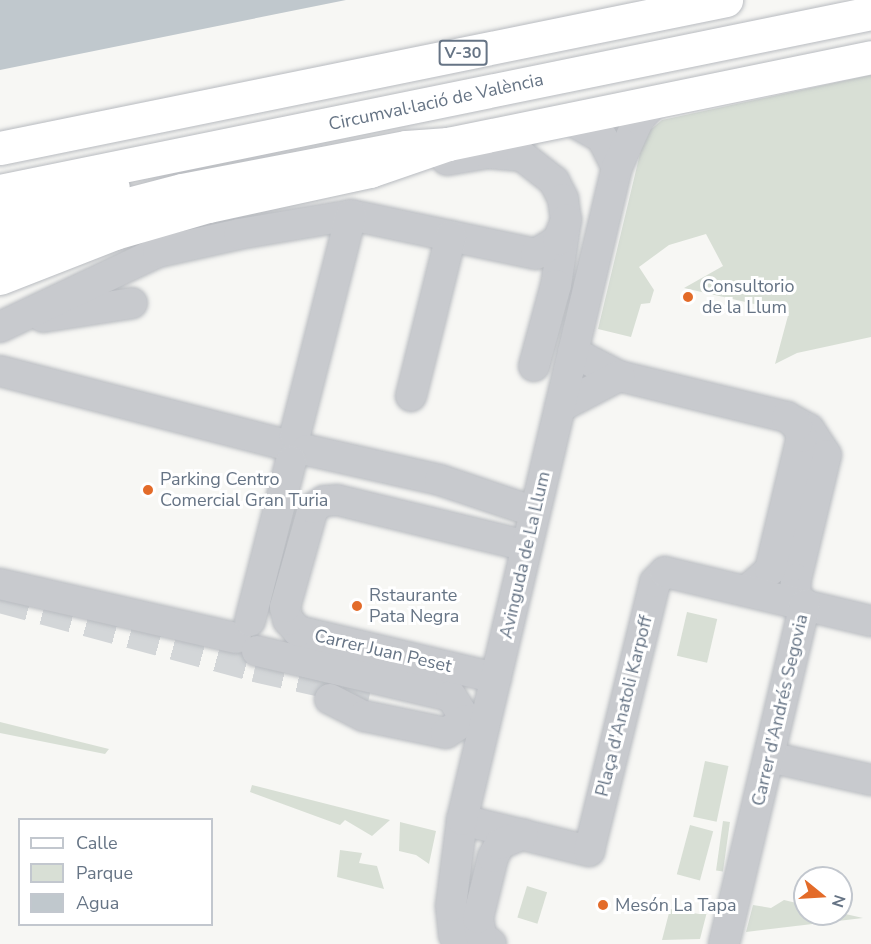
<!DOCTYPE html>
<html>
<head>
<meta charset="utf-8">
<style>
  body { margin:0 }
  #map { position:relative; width:871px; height:944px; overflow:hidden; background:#f7f7f4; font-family:"Nunito Sans",sans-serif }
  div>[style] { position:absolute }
  .green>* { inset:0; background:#d8dfd5; transform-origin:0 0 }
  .water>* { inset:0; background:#c0c8cd }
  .minor-tunnel>* { height:30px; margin-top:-15px; transform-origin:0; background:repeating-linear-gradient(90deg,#d3d6d8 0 30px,transparent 0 45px) }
  .roads { filter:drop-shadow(0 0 2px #b8bbc0) drop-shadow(0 0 2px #b8bbc0) }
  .minor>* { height:30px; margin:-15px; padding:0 15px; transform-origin:15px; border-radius:15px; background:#c8cace }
  .major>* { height:33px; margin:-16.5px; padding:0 16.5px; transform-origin:16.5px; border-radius:16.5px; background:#fff }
  .highway>* { height:33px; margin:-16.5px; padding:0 16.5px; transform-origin:16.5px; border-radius:16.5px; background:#fff }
  .dots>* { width:16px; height:16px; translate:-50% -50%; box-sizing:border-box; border:3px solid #fff; border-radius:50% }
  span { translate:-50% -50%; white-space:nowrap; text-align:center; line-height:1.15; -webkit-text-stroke:6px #fff; paint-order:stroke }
  .shield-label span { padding:2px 4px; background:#fff; border:2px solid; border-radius:4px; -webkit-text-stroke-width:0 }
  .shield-label { font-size:16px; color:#667485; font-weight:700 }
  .street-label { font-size:18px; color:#667485 }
  .poi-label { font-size:18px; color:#667485 }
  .left { translate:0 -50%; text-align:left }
  .legend { position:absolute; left:18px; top:818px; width:195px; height:108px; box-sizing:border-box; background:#fff; border:2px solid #c2c7ce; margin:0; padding:8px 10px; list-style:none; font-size:18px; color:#667485 }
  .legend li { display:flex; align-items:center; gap:12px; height:30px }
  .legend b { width:30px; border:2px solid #c2c7ce }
  .north { position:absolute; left:793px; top:866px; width:60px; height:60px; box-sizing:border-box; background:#fff; border:2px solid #c2c7ce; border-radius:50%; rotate:108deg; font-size:16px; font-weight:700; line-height:24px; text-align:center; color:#667485 }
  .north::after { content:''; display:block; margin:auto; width:21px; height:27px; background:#e36b29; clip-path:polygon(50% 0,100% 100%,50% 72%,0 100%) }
</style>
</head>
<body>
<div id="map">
  <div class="green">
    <div style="clip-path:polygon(871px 75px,871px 337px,797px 353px,775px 364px,789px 312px,684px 288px,723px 266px,706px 234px,669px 245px,639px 267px,654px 290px,650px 303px,641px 304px,631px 337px,598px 329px,643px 141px,649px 131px,662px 120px)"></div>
    <div style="left:687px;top:612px;width:31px;height:45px;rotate:13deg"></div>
    <div style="clip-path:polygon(0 722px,109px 749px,105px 754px,0 733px)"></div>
    <div style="left:705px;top:761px;width:24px;height:57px;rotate:12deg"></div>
    <div style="clip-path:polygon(252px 785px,390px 820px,372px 836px,345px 820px,340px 825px,250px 792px)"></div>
    <div style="left:723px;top:821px;width:7px;height:50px;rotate:8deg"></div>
    <div style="clip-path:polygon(400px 822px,436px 831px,429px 864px,416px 855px,399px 851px)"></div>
    <div style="left:690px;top:825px;width:24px;height:51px;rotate:15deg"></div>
    <div style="clip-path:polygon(340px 850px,362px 853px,359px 863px,377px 866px,384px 889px,337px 877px)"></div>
    <div style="left:527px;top:886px;width:21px;height:33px;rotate:17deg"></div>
    <div style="clip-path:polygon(703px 897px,710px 900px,700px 939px,662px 940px,670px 909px,699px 914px)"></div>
    <div style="clip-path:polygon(784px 900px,805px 905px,805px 914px,841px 913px,863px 918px,746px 932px,753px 905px,771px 908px)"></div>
  </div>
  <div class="water">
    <div style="clip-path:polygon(0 0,346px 0,0 70px)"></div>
  </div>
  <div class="minor-tunnel">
    <div style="left:0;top:598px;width:264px;rotate:15.1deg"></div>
    <div style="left:255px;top:667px;width:118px;rotate:12.7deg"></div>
  </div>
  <div class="roads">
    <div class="minor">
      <div style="left:570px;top:120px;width:37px;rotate:29deg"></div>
      <div style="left:602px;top:138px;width:33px;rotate:63deg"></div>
      <div style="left:447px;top:160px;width:42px;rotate:-9.7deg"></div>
      <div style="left:488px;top:153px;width:34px;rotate:5deg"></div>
      <div style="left:522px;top:156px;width:41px;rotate:38deg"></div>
      <div style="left:554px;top:181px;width:20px;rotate:63deg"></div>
      <div style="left:563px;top:199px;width:21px;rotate:82deg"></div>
      <div style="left:566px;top:220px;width:66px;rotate:98.7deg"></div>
      <div style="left:556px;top:285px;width:84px;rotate:105.2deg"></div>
      <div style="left:43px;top:317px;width:90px;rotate:-8.9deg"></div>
      <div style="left:0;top:327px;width:175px;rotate:-25.4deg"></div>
      <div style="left:158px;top:252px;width:83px;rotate:-12.5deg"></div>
      <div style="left:239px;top:234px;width:114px;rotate:-9.6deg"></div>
      <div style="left:351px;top:215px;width:189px;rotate:11.9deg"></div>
      <div style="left:536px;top:254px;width:26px;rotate:-32deg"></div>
      <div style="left:558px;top:240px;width:22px;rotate:-68deg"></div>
      <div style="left:573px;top:352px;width:52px;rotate:27.6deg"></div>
      <div style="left:619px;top:376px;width:173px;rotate:13.7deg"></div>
      <div style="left:787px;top:417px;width:25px;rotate:29deg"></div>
      <div style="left:809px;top:429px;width:31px;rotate:57deg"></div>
      <div style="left:826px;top:455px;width:128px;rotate:103.6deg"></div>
      <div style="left:796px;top:579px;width:15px;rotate:94deg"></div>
      <div style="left:795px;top:594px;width:15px;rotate:48deg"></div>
      <div style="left:0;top:371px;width:291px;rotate:14.5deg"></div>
      <div style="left:411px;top:396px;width:165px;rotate:-76deg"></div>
      <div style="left:560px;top:407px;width:67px;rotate:-27.7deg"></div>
      <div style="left:295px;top:435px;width:227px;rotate:-75.7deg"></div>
      <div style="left:307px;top:450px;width:136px;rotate:12.7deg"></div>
      <div style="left:440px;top:480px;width:100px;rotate:18.6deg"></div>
      <div style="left:0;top:584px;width:242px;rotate:12.9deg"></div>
      <div style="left:746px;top:591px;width:32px;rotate:-41deg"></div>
      <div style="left:770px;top:570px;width:137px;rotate:-76.5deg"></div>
      <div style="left:802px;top:437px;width:13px;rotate:-113deg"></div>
      <div style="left:797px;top:425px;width:13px;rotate:-141deg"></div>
      <div style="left:250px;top:621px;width:165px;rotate:-75.6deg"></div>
      <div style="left:257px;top:651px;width:199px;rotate:13.1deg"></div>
      <div style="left:451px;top:696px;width:28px;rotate:58deg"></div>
      <div style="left:466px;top:720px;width:19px;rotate:12deg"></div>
      <div style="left:496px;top:678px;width:204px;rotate:-166.6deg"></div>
      <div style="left:298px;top:631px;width:15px;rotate:-132deg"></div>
      <div style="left:288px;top:620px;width:13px;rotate:-103deg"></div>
      <div style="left:285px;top:607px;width:103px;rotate:-74.2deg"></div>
      <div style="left:313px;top:508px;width:13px;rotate:-32deg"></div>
      <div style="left:324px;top:501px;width:13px;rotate:-4deg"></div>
      <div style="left:337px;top:500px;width:195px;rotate:13.6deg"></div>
      <div style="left:330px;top:699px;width:38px;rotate:27deg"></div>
      <div style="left:364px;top:716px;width:84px;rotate:11.7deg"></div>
      <div style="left:446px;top:733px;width:24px;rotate:-33deg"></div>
      <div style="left:769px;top:757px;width:105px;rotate:12.7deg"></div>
      <div style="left:462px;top:820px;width:131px;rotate:13.7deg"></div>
      <div style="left:589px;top:851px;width:277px;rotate:-76.2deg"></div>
      <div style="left:655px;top:582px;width:14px;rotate:-45deg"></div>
      <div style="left:665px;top:572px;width:212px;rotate:13.4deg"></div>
      <div style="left:459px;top:944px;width:10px;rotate:-119deg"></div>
      <div style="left:454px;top:935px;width:29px;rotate:-96deg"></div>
      <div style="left:451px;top:906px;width:87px;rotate:-82.7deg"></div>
      <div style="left:462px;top:820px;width:671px;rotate:-76.65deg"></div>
      <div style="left:617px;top:167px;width:53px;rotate:-65.4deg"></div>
      <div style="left:639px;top:119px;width:24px;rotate:-48deg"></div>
      <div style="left:491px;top:944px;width:13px;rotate:-141deg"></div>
      <div style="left:481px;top:936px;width:18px;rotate:-99deg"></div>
      <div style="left:478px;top:918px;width:63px;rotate:-76.2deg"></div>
      <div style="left:493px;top:857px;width:15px;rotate:-62deg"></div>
      <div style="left:500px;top:844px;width:25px;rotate:-23deg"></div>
      <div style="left:724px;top:944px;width:349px;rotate:-76.6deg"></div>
    </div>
    <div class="major">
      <div style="left:0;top:245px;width:91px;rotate:-19.2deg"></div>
      <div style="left:86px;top:215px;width:99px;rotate:-14.6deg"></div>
      <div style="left:182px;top:190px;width:228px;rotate:-10.9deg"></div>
      <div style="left:406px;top:147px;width:42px;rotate:-4.1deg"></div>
      <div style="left:448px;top:144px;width:432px;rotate:-11.6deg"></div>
    </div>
    <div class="highway">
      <div style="left:0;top:148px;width:741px;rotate:-11.52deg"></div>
      <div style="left:0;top:191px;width:889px;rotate:-11.55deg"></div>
      <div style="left:0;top:222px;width:118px;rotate:-17.2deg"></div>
      <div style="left:0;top:278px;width:123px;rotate:-21.4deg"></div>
      <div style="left:115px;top:233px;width:97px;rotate:-16.2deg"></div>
      <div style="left:208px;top:206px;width:166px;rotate:-12.2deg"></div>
      <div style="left:370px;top:171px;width:83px;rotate:-19.1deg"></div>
    </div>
  </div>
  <div class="dots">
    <div style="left:688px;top:297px;background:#e36b29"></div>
    <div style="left:148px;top:490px;background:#e36b29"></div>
    <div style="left:357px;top:606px;background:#e36b29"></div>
    <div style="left:603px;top:905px;background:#e36b29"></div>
  </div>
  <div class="shield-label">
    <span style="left:463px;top:53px">V-30</span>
  </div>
  <div class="street-label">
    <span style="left:436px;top:102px;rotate:-12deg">Circumval·lació de València</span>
    <span style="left:525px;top:555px;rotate:-77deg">Avinguda de La Llum</span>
    <span style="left:383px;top:651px;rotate:13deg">Carrer Juan Peset</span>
    <span style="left:624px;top:706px;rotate:-76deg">Plaça d'Anatoli Karpoff</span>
    <span style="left:780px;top:710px;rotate:-77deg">Carrer d'Andrés Segovia</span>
  </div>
  <div class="poi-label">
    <span class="left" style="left:702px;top:297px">Consultorio<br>de la Llum</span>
    <span class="left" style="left:160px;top:490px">Parking Centro<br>Comercial Gran Turia</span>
    <span class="left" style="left:369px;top:606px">Rstaurante<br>Pata Negra</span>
    <span class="left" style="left:615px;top:905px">Mesón La Tapa</span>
  </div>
  <ul class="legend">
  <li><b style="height:8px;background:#fff"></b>Calle</li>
  <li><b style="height:16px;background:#d8dfd5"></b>Parque</li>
  <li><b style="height:16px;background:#c0c8cd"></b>Agua</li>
  </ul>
  <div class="north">N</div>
</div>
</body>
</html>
